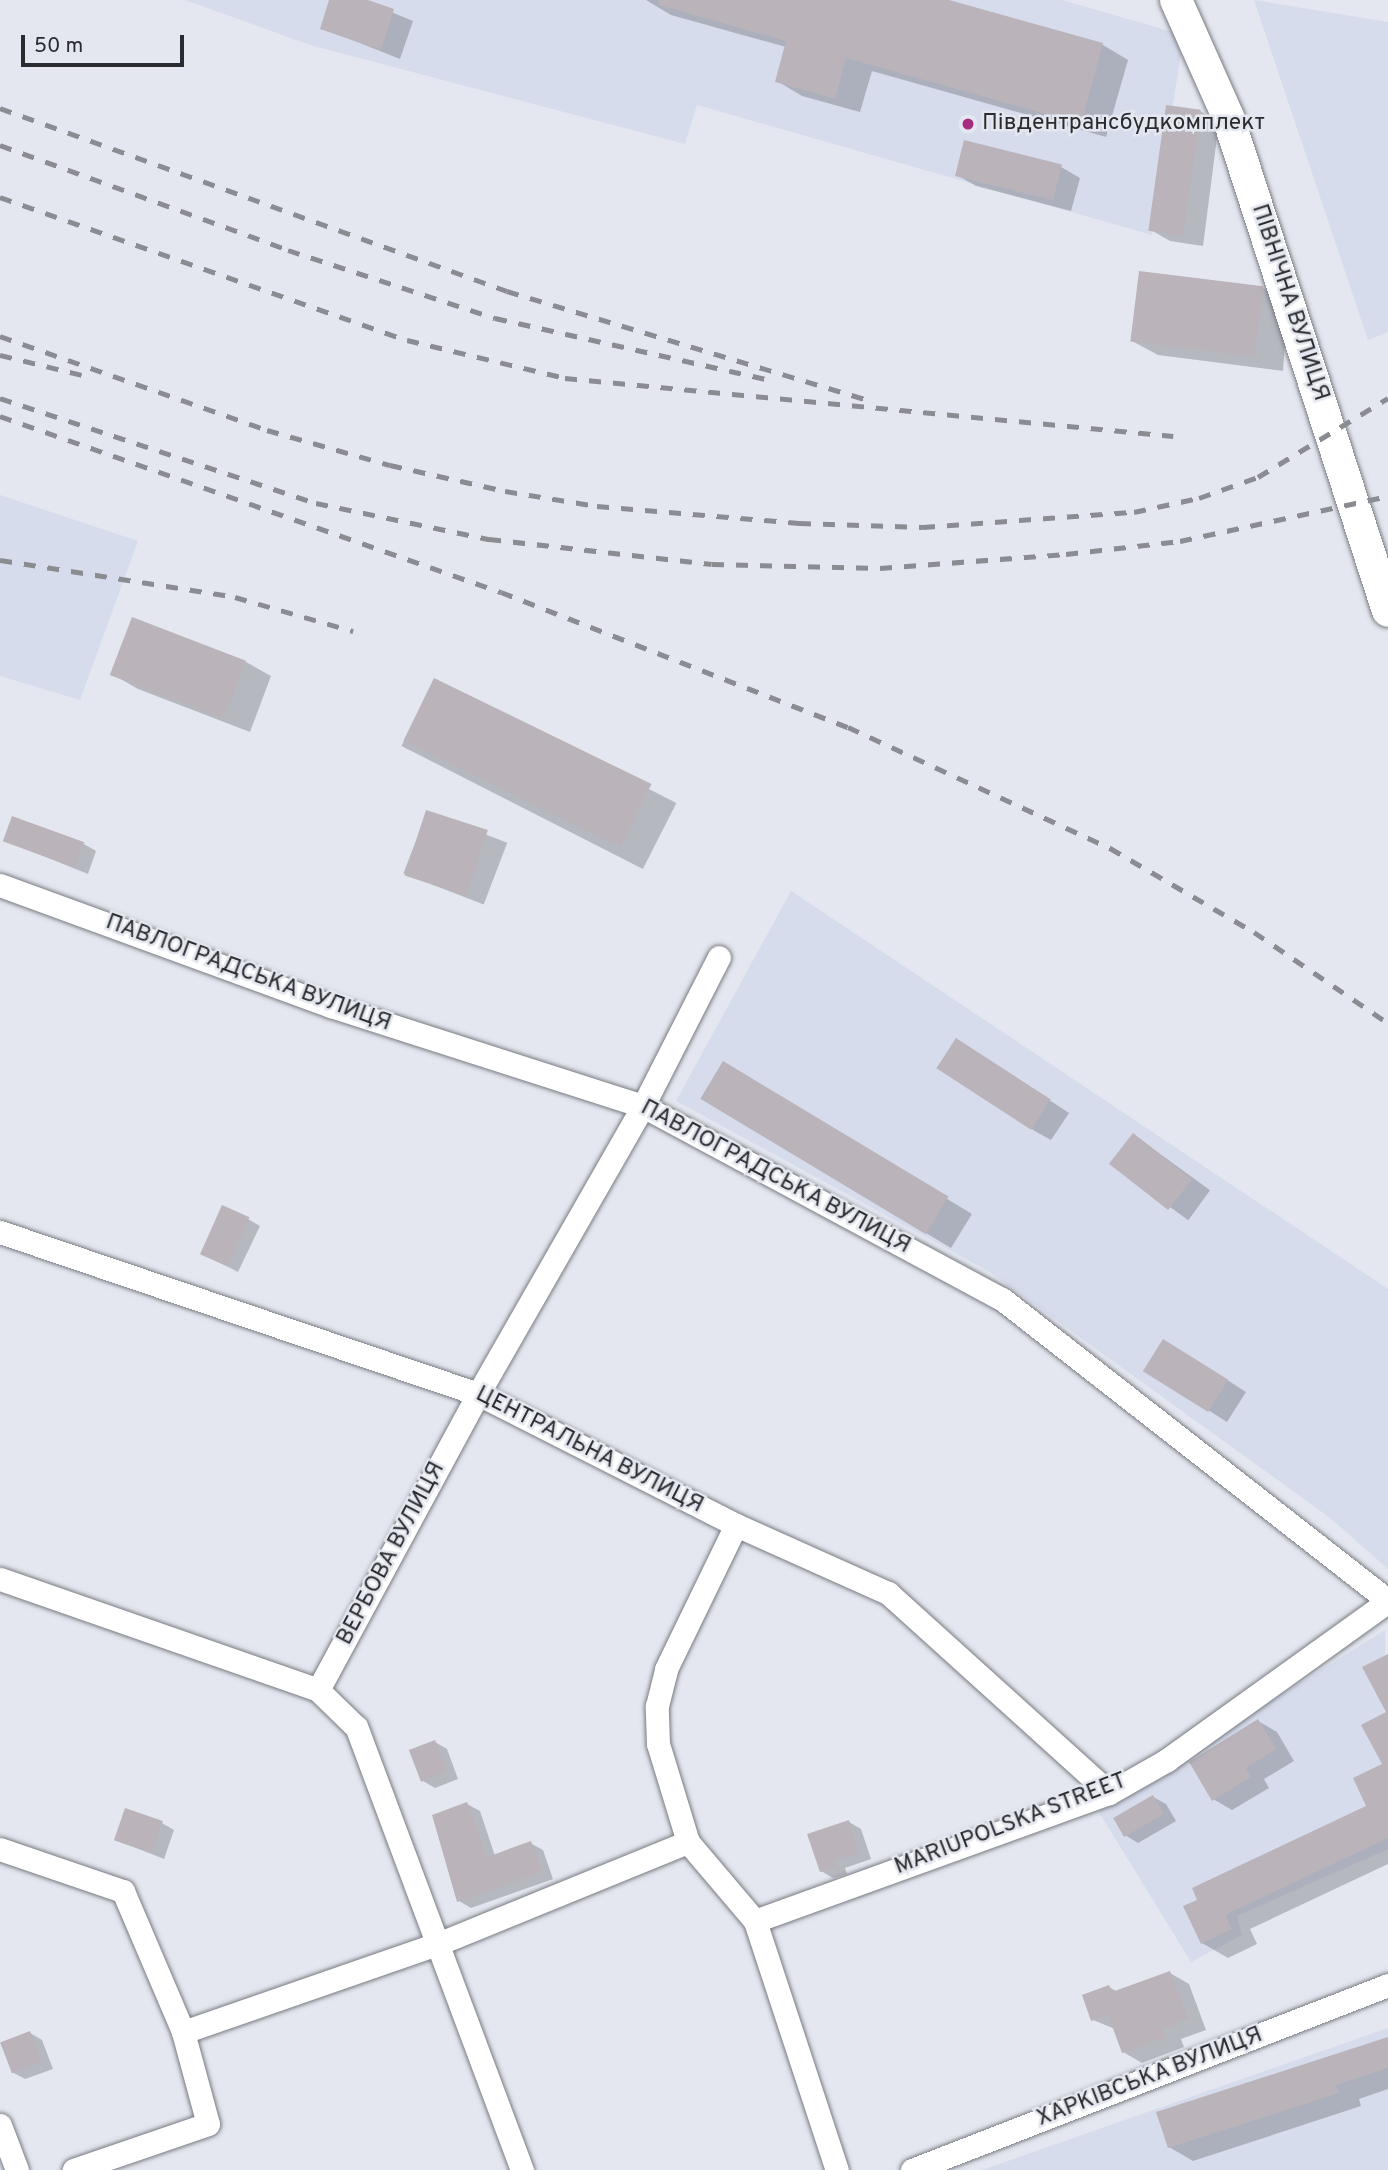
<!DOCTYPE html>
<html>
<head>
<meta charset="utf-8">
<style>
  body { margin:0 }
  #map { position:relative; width:1388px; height:2170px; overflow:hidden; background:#e4e7ef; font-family:Overpass,sans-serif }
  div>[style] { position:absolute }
  .built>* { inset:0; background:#d6dceb }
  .shadow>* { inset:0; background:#0003; transform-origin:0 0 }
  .building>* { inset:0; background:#bab3ba; transform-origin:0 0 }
  .roads { filter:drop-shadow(0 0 2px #787b82) drop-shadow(0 0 2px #787b82) }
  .street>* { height:23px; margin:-11.5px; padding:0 11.5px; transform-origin:11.5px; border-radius:11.5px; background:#fff }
  .secondary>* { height:32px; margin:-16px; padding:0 16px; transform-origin:16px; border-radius:16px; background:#fff }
  .rail>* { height:5px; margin-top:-2.5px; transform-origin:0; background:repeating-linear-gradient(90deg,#8a8c92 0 12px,transparent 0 24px) }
  .dots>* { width:19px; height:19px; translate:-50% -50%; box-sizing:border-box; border:4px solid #e4e7ef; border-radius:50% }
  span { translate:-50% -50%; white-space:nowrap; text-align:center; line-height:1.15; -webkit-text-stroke:5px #e4e7ef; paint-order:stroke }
  .poi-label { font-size:23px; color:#2a2b2e }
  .left { translate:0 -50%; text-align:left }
  .street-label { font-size:23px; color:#2a2b2e }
  .scale { position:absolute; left:21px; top:35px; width:163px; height:32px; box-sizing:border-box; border:4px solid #2a2b2e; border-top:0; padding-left:9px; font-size:21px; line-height:24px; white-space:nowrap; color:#2a2b2e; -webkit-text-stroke:5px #e4e7ef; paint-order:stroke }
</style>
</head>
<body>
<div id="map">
  <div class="built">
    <div style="clip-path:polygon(185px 0,1062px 0,1173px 32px,1181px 54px,1152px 235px,697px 105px,685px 144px,310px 45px)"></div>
    <div style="clip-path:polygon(1254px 0,1388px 22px,1388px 332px,1368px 340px)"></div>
    <div style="clip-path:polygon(0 495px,138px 541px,80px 700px,0 676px)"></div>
    <div style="clip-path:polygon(791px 891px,1388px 1289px,1388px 1569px,1329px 1517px,988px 1271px,676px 1101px)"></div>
    <div style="clip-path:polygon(1385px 1630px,1388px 1849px,1237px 1916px,1242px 1935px,1191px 1962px,1097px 1809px)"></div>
    <div style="clip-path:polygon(1388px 2028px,1388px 2170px,982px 2170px)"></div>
  </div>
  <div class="shadow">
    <div style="clip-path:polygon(331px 0,362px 0,413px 21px,400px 59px,322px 28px)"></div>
    <div style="clip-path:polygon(646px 0,942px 0,1103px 45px,1128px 60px,1106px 137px,872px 71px,860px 112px,802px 96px,777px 81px,786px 47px,671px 15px)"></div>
    <div style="clip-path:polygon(1200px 111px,1219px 122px,1203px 246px,1170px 241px,1151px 230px)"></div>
    <div style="clip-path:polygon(1061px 167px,1080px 178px,1071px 211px,976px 186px,957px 175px)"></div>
    <div style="clip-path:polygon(1263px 288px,1288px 302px,1283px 371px,1158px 355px,1132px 341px)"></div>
    <div style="clip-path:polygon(133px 619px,246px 662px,271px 676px,250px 732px,138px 689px,112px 674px)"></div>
    <div style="left:435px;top:680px;width:271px;height:74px;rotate:27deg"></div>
    <div style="left:427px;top:812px;width:86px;height:66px;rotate:21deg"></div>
    <div style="clip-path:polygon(6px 841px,84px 844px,96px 851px,88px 874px)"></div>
    <div style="clip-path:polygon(976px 1052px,1069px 1113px,1051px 1140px,1033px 1130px)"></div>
    <div style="clip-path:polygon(748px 1078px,972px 1214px,951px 1248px,926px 1233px)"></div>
    <div style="left:1134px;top:1135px;width:94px;height:37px;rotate:36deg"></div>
    <div style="clip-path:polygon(248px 1219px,260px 1226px,238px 1272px,213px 1259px)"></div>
    <div style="clip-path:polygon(1183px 1352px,1246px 1392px,1227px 1422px,1145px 1370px)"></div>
    <div style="clip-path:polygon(1258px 1721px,1277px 1732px,1294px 1761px,1264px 1779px,1269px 1788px,1232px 1810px,1213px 1799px)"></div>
    <div style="clip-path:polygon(435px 1742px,447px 1749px,458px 1779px,435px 1788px,423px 1781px)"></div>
    <div style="clip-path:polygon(1388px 1763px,1388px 1864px,1250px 1929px,1257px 1944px,1228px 1958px,1202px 1943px,1186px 1907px,1369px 1807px)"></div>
    <div style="clip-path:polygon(1153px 1797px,1166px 1804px,1176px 1821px,1138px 1843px,1125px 1835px)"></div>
    <div style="clip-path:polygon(467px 1804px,480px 1811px,495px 1856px,530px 1843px,543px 1850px,553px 1879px,471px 1908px,459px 1901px)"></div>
    <div style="clip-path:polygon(849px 1822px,861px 1829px,871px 1859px,845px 1868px,847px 1874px,833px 1878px,821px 1871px)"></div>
    <div style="clip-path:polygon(162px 1823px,174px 1830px,164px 1859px,116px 1840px)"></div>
    <div style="clip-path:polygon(1170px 1973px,1189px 1984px,1206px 2030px,1181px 2039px,1184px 2047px,1142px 2063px,1123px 2052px,1115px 2029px,1093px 2020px,1109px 1987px,1118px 1992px)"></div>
    <div style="clip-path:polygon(30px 2033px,42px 2040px,53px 2069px,25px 2079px,12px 2072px)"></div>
    <div style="clip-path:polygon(1388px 2038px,1388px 2089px,1359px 2099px,1361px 2106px,1193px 2161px,1169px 2147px)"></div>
  </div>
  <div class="building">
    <div style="clip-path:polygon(329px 0,368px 0,394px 9px,381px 50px,320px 29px)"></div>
    <div style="clip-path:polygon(659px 0,949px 0,1103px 43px,1081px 124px,846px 58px,835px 99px,775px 82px,786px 41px,658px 5px)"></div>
    <div style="left:1166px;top:105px;width:35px;height:127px;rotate:8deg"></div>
    <div style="left:964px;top:140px;width:101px;height:37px;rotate:14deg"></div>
    <div style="left:1139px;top:271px;width:125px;height:71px;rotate:7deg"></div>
    <div style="left:132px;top:617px;width:122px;height:62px;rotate:21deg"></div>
    <div style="left:434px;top:678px;width:242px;height:70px;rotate:26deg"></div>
    <div style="left:426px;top:810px;width:65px;height:69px;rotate:18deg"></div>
    <div style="left:12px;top:816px;width:77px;height:27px;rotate:20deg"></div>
    <div style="left:956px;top:1038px;width:113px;height:36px;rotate:33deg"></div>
    <div style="left:723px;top:1061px;width:263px;height:44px;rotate:31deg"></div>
    <div style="left:1133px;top:1133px;width:75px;height:39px;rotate:38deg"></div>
    <div style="left:222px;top:1205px;width:30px;height:54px;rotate:24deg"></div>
    <div style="left:1163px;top:1339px;width:77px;height:38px;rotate:32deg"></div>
    <div style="clip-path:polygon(1388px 1654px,1388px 1838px,1225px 1915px,1232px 1929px,1201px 1944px,1183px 1906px,1197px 1900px,1192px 1888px,1366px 1806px,1353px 1778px,1382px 1764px,1361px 1725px,1386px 1712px,1362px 1667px)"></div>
    <div style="clip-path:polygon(1258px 1719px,1276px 1749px,1246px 1768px,1251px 1777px,1212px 1801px,1189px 1762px)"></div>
    <div style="left:435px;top:1740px;width:34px;height:28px;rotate:69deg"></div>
    <div style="left:1153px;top:1795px;width:22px;height:46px;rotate:60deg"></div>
    <div style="clip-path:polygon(467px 1802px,487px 1857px,531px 1841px,542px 1872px,457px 1902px,432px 1815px)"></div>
    <div style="left:125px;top:1808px;width:40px;height:34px;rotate:19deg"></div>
    <div style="clip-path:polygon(849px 1820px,859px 1853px,834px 1861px,836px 1867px,820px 1872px,807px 1834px)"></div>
    <div style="clip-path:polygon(1170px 1971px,1188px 2019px,1163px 2029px,1166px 2037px,1122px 2053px,1108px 2015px,1091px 2021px,1082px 1995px,1109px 1985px,1112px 1992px)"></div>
    <div style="left:30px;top:2031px;width:33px;height:32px;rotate:69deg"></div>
    <div style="clip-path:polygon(1388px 2037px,1388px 2068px,1336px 2085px,1339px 2093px,1168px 2148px,1156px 2112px)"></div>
  </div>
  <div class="roads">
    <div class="street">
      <div style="left:0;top:885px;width:352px;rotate:20.1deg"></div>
      <div style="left:331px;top:1006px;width:328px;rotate:17.8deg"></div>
      <div style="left:643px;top:1106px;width:408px;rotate:28.3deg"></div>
      <div style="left:1002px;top:1299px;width:490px;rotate:38deg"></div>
      <div style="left:0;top:1232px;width:505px;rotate:18.72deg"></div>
      <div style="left:478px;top:1394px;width:289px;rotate:26.9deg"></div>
      <div style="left:736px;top:1525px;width:167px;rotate:24.1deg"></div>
      <div style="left:888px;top:1593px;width:298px;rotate:42.1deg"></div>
      <div style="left:0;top:1579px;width:337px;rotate:19.2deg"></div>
      <div style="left:688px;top:1842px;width:104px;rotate:49.7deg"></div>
      <div style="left:755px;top:1921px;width:262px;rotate:71.8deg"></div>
      <div style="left:0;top:1849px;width:130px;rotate:18.9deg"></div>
      <div style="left:123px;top:1891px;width:153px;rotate:66.9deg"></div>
      <div style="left:183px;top:2032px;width:95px;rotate:74.8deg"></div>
      <div style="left:208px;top:2124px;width:142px;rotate:161.1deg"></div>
      <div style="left:755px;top:1921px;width:376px;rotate:-19.9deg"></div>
      <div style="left:1109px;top:1793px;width:67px;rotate:-29.6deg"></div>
      <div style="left:1167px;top:1760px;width:272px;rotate:-35.7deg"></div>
      <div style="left:183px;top:2032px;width:272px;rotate:-19.1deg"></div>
      <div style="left:440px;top:1943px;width:268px;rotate:-22.2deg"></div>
      <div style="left:688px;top:1842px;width:102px;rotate:-107deg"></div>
      <div style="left:658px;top:1744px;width:38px;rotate:-92deg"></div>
      <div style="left:657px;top:1706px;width:38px;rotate:-76deg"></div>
      <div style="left:666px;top:1669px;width:160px;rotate:-64.1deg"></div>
      <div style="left:0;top:2125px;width:48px;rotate:69.3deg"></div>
      <div style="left:522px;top:2170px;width:473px;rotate:-110.5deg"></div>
      <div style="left:356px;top:1727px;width:53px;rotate:-135.8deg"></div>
      <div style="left:318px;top:1690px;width:336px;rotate:-61.6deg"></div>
      <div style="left:478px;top:1394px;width:332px;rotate:-60.2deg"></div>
      <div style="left:643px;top:1106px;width:167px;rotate:-63deg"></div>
      <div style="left:912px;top:2170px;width:511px;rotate:-21.24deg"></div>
    </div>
    <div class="secondary">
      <div style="left:1176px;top:0;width:128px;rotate:66deg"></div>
      <div style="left:1228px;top:117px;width:519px;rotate:72.05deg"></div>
    </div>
  </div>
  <div class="rail">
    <div style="left:0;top:108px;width:539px;rotate:19.85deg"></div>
    <div style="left:507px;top:291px;width:378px;rotate:16.8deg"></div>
    <div style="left:0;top:145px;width:307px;rotate:20deg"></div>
    <div style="left:288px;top:250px;width:218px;rotate:18.2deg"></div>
    <div style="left:495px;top:318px;width:283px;rotate:12.7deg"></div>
    <div style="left:0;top:197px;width:431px;rotate:19.4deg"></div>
    <div style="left:407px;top:340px;width:163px;rotate:13.5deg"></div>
    <div style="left:565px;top:378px;width:611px;rotate:5.45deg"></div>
    <div style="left:0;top:336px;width:283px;rotate:19.4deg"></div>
    <div style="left:267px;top:430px;width:128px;rotate:15.9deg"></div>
    <div style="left:390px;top:465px;width:118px;rotate:12.7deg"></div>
    <div style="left:505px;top:491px;width:93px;rotate:9.3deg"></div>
    <div style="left:597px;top:506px;width:203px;rotate:4.8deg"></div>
    <div style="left:799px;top:523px;width:124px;rotate:1.8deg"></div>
    <div style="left:923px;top:527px;width:212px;rotate:-4.1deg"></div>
    <div style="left:1134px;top:512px;width:66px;rotate:-12.2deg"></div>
    <div style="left:1199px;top:498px;width:63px;rotate:-19.6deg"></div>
    <div style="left:1258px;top:477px;width:152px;rotate:-31.3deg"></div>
    <div style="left:0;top:355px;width:84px;rotate:13.7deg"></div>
    <div style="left:0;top:398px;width:333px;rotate:18.4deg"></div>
    <div style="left:316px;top:503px;width:177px;rotate:11.8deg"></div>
    <div style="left:489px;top:539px;width:224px;rotate:6.4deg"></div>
    <div style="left:712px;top:564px;width:168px;rotate:1.4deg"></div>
    <div style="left:880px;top:568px;width:187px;rotate:-4.3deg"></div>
    <div style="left:1066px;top:554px;width:115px;rotate:-6.5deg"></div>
    <div style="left:1180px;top:541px;width:213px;rotate:-12.2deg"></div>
    <div style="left:0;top:416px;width:531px;rotate:19.36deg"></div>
    <div style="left:501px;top:592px;width:372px;rotate:21.3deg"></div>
    <div style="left:848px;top:727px;width:289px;rotate:24.8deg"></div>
    <div style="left:1110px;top:848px;width:167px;rotate:30.3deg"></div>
    <div style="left:1254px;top:932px;width:162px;rotate:34.2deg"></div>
    <div style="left:0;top:560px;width:238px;rotate:8.9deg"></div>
    <div style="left:235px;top:597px;width:123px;rotate:16.1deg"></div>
  </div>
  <div class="dots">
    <div style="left:968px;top:124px;background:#a82c7e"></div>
  </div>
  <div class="poi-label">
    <span class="left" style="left:982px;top:124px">Південтрансбудкомплект</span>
  </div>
  <div class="street-label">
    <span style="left:1289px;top:303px;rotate:72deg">ПІВНІЧНА ВУЛИЦЯ</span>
    <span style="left:248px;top:974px;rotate:20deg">ПАВЛОГРАДСЬКА ВУЛИЦЯ</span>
    <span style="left:775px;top:1178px;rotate:28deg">ПАВЛОГРАДСЬКА ВУЛИЦЯ</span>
    <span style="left:589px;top:1451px;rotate:27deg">ЦЕНТРАЛЬНА ВУЛИЦЯ</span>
    <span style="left:392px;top:1554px;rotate:-62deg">ВЕРБОВА ВУЛИЦЯ</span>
    <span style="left:1011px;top:1825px;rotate:-21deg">MARIUPOLSKA STREET</span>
    <span style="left:1150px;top:2078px;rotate:-21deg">ХАРКІВСЬКА ВУЛИЦЯ</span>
  </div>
  <div class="scale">50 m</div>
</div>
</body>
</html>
